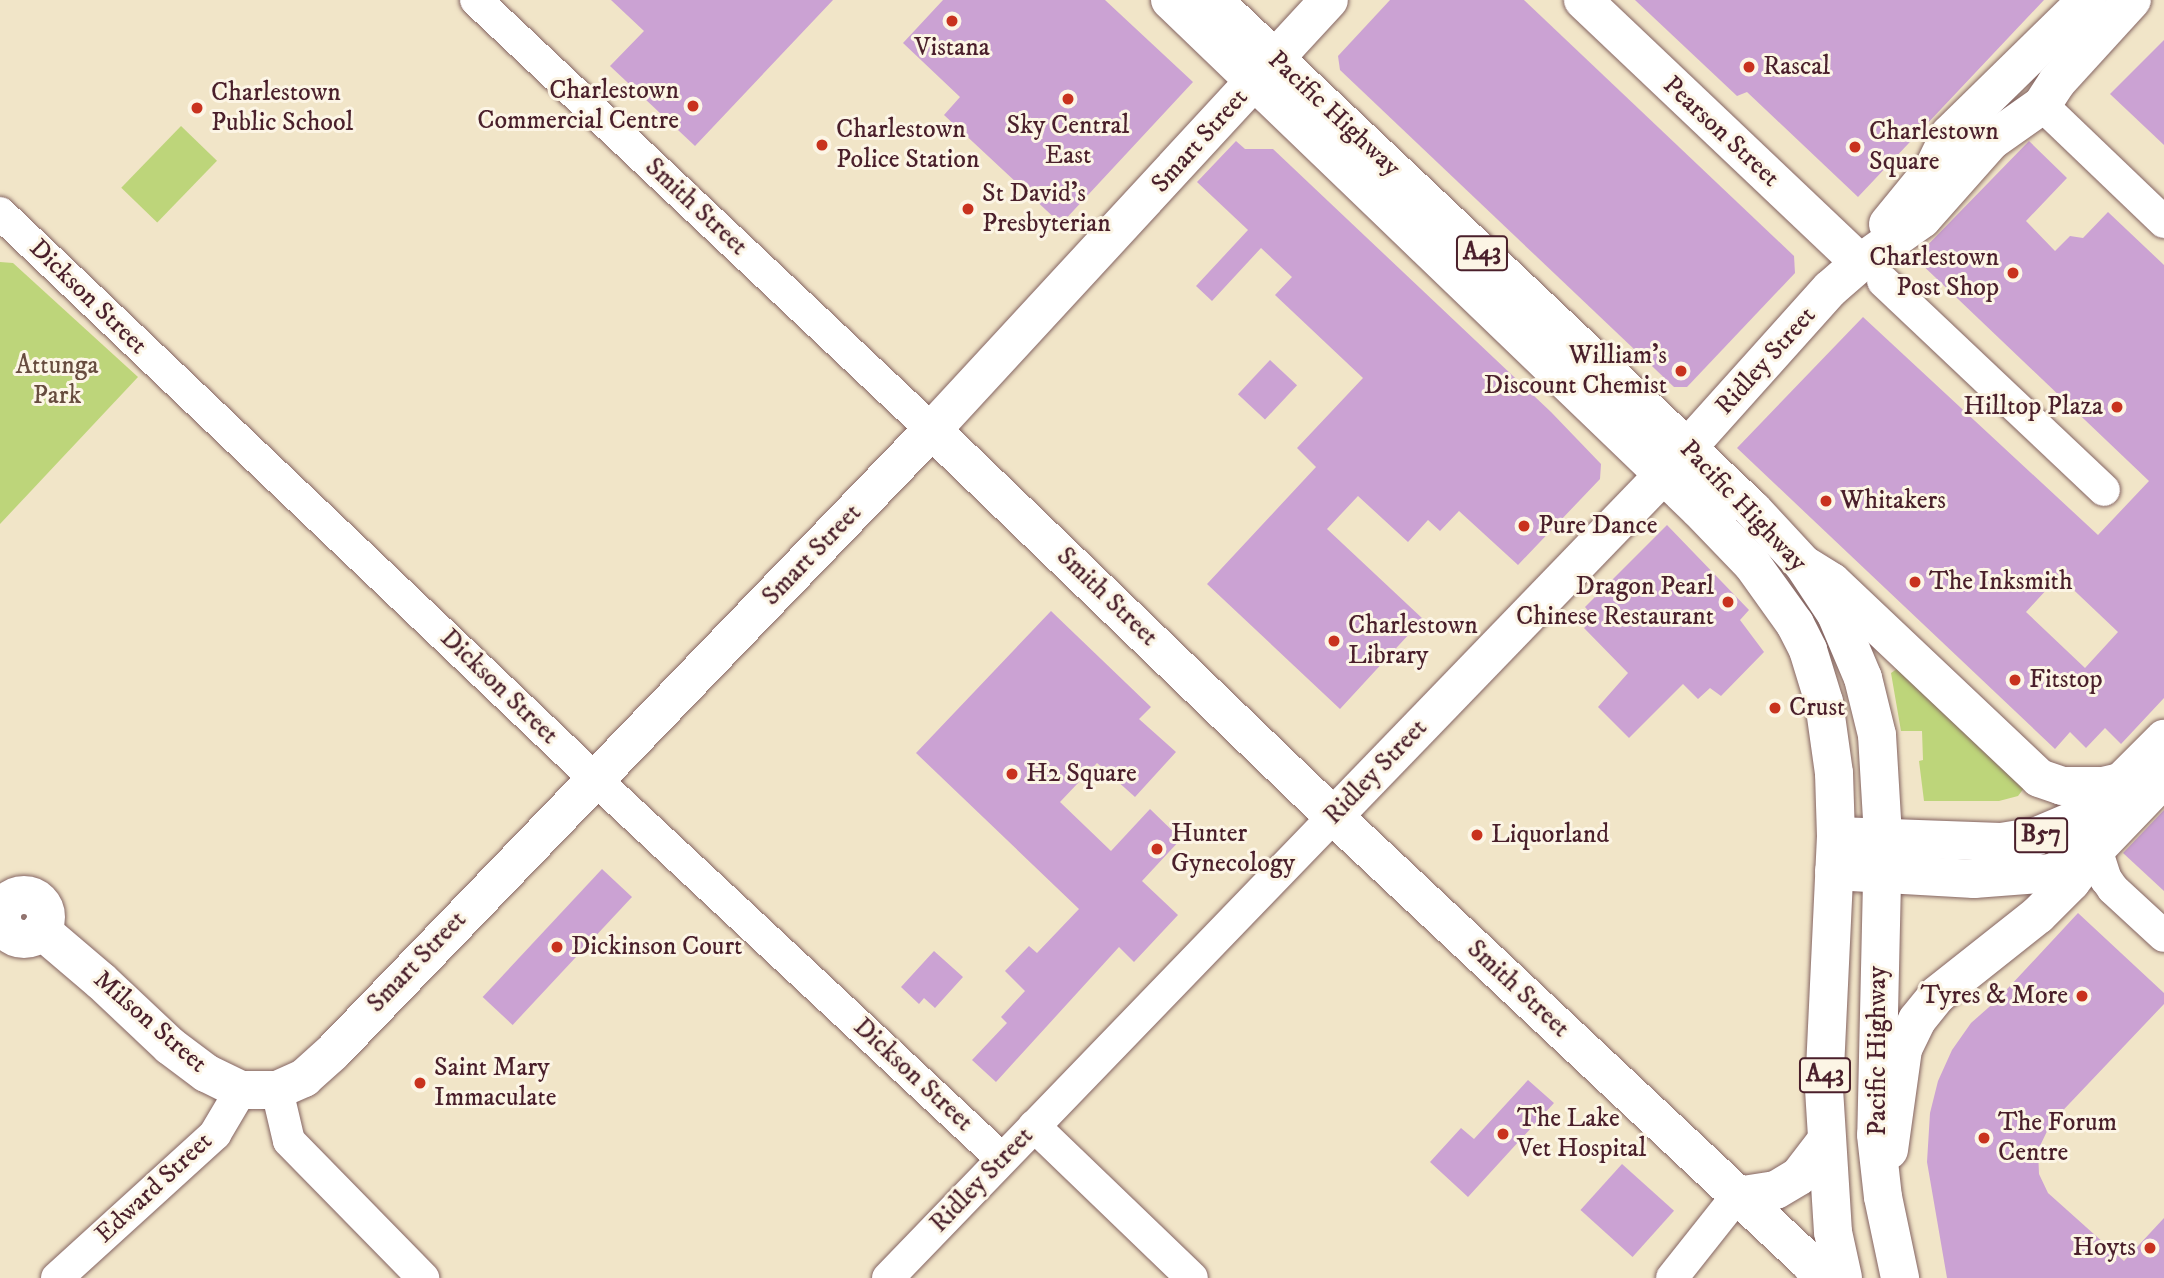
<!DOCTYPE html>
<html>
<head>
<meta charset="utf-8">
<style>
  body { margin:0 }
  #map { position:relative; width:2164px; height:1278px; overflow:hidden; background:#f1e5c8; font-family:"IM FELL DW Pica",serif }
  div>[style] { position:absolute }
  .green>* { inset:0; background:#bdd57a; transform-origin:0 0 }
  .building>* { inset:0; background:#cba2d3; transform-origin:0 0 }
  .roads { filter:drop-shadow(0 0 2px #846462) drop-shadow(0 0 2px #846462) }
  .street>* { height:32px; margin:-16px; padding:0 16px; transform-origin:16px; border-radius:16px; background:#fff }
  .secondary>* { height:38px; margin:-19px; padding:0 19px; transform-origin:19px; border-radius:19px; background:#fff }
  .secondary>.ring { margin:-19px; padding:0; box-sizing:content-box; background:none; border:38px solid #fff; border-radius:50% }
  .primary>* { height:38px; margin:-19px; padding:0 19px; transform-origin:19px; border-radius:19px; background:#fff }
  .highway>* { height:38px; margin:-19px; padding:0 19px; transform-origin:19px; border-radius:19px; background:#fff }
  .dots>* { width:19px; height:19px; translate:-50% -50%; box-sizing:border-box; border:4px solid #fcf5e5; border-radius:50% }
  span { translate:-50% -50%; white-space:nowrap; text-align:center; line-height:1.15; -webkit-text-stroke:6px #fcf5e5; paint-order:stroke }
  .shield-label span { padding:2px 5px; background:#fcf5e5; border:2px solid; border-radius:5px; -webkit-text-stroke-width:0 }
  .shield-label { font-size:24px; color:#4a1f2b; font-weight:700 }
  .poi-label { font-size:26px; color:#4a1f2b }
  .left { translate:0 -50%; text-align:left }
  .right { translate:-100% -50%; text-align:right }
  .street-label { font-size:26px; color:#4a1f2b }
  .park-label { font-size:26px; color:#674c3f }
</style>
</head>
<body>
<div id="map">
  <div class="green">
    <div style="left:181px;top:126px;width:50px;height:86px;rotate:44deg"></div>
    <div style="clip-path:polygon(0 262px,13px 263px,138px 377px,0 524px)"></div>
    <div style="clip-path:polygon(1904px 664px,2027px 784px,2018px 796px,1999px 801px,1924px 801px,1919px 761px,1923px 760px,1922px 731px,1901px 731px,1891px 673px)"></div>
  </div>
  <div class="building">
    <div style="clip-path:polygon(611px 0,833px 0,695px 146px,610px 66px,644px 31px)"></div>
    <div style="clip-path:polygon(943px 0,1105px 0,1193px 82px,1061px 224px,944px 115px,960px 97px,903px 43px)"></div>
    <div style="clip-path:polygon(1390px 0,1524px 0,1794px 256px,1795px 273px,1687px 387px,1674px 387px,1340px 70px,1338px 56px)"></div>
    <div style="clip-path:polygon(1635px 0,2044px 0,1858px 197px,1747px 92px,1737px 96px)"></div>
    <div style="clip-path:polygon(2164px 40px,2164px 145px,2110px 94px)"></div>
    <div style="clip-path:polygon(1236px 141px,1245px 149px,1273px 149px,1551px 412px,1601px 464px,1600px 479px,1518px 565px,1459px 511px,1440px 531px,1428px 520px,1408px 542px,1358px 496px,1327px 529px,1423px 619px,1340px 709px,1207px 584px,1316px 467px,1297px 448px,1363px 378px,1275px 295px,1292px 277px,1261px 248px,1212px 301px,1196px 286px,1248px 230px,1197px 182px)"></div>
    <div style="clip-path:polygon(evenodd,2029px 141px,2067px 178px,2026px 221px,2055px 251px,2070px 236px,2083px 238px,2108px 212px,2164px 265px,2164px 698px,2121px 744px,2105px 728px,2086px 748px,2070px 732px,2055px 749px,1737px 448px,1863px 317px,2098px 535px,2149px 481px,1915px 258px,2029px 141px,2059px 576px,2118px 632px,2085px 668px,2026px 612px,2059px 576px)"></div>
    <div style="left:1270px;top:360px;width:37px;height:47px;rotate:43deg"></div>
    <div style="clip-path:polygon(1667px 525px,1749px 610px,1740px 620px,1764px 652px,1721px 696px,1710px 688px,1698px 699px,1683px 684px,1629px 738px,1598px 707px,1628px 673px,1584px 628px,1594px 618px,1585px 607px)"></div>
    <div style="clip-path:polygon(1051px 611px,1151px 707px,1139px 719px,1176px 752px,1135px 797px,1097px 763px,1060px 802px,1111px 851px,1150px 809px,1181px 839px,1142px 881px,1178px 915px,1134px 962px,1119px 947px,996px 1082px,972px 1060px,1007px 1023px,1001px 1017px,1025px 991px,1005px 971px,1029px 946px,1037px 953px,1079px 909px,916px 753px)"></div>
    <div style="clip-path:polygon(2164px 810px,2164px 891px,2123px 853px)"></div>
    <div style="left:602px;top:869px;width:41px;height:175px;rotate:43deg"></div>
    <div style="clip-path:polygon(2078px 913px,2164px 993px,2164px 1004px,2051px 1123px,2038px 1150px,2039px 1174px,2048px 1193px,2124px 1261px,2164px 1218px,2164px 1278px,1947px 1278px,1927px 1162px,1930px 1113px,1938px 1081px,1952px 1050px,1971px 1023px,1997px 1000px)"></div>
    <div style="clip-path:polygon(934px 951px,963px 977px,935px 1008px,924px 998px,919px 1004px,901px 987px)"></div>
    <div style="clip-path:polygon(1528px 1080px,1554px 1103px,1468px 1197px,1430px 1162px,1461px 1128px,1474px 1139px)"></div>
    <div style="left:1622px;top:1164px;width:70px;height:62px;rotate:42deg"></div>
  </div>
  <div class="roads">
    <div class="street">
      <div style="left:476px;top:0;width:627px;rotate:43.32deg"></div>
      <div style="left:2042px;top:105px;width:169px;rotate:43.8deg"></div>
      <div style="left:0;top:213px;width:823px;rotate:43.57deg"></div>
      <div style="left:596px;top:780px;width:555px;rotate:43.03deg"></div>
      <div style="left:1883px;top:281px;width:304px;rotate:43.4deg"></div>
      <div style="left:2096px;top:849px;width:32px;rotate:72deg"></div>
      <div style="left:2106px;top:879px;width:12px;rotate:55deg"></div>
      <div style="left:2113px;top:889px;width:69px;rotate:42.7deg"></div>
      <div style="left:277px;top:1090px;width:52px;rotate:76.8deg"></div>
      <div style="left:289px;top:1141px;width:192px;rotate:45.6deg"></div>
      <div style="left:1034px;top:1126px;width:219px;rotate:43.9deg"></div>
      <div style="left:57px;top:1278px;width:214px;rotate:-42.3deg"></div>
      <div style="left:215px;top:1134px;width:51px;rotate:-59.4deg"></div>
      <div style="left:888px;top:1278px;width:642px;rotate:-46.01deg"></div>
      <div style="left:1672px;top:1278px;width:105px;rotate:-51.6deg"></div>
    </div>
    <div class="secondary">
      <div style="left:1583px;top:0;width:382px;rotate:43.5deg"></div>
      <div style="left:1888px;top:224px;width:71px;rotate:-50.7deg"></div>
      <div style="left:1933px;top:169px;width:39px;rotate:-64deg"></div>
      <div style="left:1950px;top:134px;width:192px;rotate:-44.4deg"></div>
      <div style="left:932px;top:430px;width:523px;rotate:43.92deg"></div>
      <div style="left:1309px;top:793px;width:686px;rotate:43.17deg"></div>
      <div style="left:1809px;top:1262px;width:20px;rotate:53deg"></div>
      <div style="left:1334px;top:816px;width:474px;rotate:-46deg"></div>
      <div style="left:1663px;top:475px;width:250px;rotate:-48.1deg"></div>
      <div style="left:1830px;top:289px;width:40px;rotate:-41deg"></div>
      <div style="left:1860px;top:263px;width:76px;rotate:-35.4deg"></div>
      <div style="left:1922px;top:219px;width:104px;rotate:-48.5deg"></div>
      <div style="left:1991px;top:141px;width:62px;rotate:-35.2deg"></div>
      <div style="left:2042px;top:105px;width:27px;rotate:-57deg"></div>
      <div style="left:2057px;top:82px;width:111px;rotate:-47.6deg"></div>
      <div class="ring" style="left:2px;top:895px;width:6px;height:6px"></div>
      <div style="left:41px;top:930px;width:79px;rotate:40.4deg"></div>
      <div style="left:101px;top:981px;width:95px;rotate:43.3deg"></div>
      <div style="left:170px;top:1046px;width:45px;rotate:36.9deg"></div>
      <div style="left:206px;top:1073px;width:39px;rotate:26deg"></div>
      <div style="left:241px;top:1090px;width:36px"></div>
      <div style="left:277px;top:1090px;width:30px;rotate:-24deg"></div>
      <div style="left:304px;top:1078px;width:38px;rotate:-42deg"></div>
      <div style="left:332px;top:1053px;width:865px;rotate:-46.08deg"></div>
      <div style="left:932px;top:430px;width:585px;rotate:-47.29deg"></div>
      <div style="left:1737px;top:1196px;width:39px;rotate:-9deg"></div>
      <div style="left:1776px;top:1190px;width:27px;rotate:-31deg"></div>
      <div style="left:1799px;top:1176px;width:44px;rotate:-52.4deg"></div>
    </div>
    <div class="primary">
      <div style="left:1808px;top:567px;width:28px;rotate:32deg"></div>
      <div style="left:1832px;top:582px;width:285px;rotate:43.4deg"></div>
      <div style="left:2039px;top:778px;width:24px;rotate:19deg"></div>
      <div style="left:2062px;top:786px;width:41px"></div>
      <div style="left:2103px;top:786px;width:22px;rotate:-13deg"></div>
      <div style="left:1836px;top:836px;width:165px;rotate:2.1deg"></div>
      <div style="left:2001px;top:842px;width:36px;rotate:-9deg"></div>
      <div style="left:2037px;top:836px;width:41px;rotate:-22.8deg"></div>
      <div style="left:2075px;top:820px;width:30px;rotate:-34deg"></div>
      <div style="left:2100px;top:803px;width:91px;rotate:-45deg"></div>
      <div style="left:1834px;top:871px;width:140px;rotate:3.3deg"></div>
      <div style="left:1974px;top:879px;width:78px;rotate:-4.4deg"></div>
      <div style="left:2052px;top:873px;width:50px;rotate:-28.6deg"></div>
      <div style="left:2096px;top:849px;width:98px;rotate:-46.2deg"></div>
      <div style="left:1889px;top:1150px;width:102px;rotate:-82.1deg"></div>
      <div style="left:1903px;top:1049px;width:32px;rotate:-64deg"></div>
      <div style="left:1917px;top:1020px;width:32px;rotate:-51deg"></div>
      <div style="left:1937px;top:995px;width:129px;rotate:-38.4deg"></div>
      <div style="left:2038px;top:915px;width:47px;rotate:-45deg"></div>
      <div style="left:2071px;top:882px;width:41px;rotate:-52.9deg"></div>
    </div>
    <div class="highway">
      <div style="left:1170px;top:0;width:734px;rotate:43.9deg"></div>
      <div style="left:1699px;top:509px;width:76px;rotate:46.1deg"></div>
      <div style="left:1752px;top:564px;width:74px;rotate:54.4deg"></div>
      <div style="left:1795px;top:624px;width:29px;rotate:63deg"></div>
      <div style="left:1808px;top:650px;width:54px;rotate:72.9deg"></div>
      <div style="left:1824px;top:702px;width:72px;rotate:82deg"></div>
      <div style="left:1834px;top:773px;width:63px;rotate:88.2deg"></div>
      <div style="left:1836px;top:836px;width:253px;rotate:92.7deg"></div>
      <div style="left:1824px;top:1089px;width:143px;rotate:86.4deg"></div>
      <div style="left:1833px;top:1232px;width:47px;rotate:77.7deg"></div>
      <div style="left:1213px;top:0;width:741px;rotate:43.36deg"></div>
      <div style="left:1752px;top:509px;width:75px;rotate:47.2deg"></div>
      <div style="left:1803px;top:564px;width:60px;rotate:56.6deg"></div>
      <div style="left:1836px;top:614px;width:69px;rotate:67.1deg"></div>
      <div style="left:1863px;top:678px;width:59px;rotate:76.2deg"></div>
      <div style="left:1877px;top:735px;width:102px;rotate:86.6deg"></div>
      <div style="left:1883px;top:837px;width:298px;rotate:91.3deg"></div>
      <div style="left:1876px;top:1135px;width:62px;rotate:83.6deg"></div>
      <div style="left:1883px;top:1197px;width:83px;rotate:78.1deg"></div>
    </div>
  </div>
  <div class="dots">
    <div style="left:952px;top:21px;background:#c8321e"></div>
    <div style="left:1749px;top:67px;background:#c8321e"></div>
    <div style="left:1068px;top:99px;background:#c8321e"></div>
    <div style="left:693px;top:106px;background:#c8321e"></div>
    <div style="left:197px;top:108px;background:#c8321e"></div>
    <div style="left:822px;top:145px;background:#c8321e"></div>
    <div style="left:1855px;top:147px;background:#c8321e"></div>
    <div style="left:968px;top:209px;background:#c8321e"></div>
    <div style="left:2013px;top:273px;background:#c8321e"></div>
    <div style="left:1681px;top:371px;background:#c8321e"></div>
    <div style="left:2117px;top:407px;background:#c8321e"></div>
    <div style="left:1826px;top:501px;background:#c8321e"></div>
    <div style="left:1524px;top:526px;background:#c8321e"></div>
    <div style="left:1915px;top:582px;background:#c8321e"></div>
    <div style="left:1728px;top:602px;background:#c8321e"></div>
    <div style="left:1334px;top:641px;background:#c8321e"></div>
    <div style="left:2015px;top:680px;background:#c8321e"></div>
    <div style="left:1775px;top:708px;background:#c8321e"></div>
    <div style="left:1012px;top:774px;background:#c8321e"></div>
    <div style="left:1477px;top:835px;background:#c8321e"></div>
    <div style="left:1157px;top:849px;background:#c8321e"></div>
    <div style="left:557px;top:947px;background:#c8321e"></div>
    <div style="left:2082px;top:996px;background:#c8321e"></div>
    <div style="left:420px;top:1083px;background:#c8321e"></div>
    <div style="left:1503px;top:1134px;background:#c8321e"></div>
    <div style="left:1984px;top:1138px;background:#c8321e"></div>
    <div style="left:2150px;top:1248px;background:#c8321e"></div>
  </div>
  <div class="shield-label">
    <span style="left:1482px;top:253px">A43</span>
    <span style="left:2041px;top:835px">B57</span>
    <span style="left:1825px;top:1075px">A43</span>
  </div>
  <div class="poi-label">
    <span style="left:952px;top:48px">Vistana</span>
    <span class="left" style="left:1763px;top:67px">Rascal</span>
    <span class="right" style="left:679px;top:106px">Charlestown<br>Commercial Centre</span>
    <span class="left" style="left:211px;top:108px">Charlestown<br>Public School</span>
    <span style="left:1068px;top:141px">Sky Central<br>East</span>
    <span class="left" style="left:836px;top:145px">Charlestown<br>Police Station</span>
    <span class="left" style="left:1869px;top:147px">Charlestown<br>Square</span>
    <span class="left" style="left:982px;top:209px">St David’s<br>Presbyterian</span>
    <span class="right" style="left:1999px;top:273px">Charlestown<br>Post Shop</span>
    <span class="right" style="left:1667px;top:371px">William’s<br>Discount Chemist</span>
    <span class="right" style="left:2103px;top:407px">Hilltop Plaza</span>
    <span class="left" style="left:1840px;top:501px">Whitakers</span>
    <span class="left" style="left:1538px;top:526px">Pure Dance</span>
    <span class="left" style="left:1929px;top:582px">The Inksmith</span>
    <span class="right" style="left:1714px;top:602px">Dragon Pearl<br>Chinese Restaurant</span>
    <span class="left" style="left:1348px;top:641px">Charlestown<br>Library</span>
    <span class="left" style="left:2029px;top:680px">Fitstop</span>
    <span class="left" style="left:1789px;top:708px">Crust</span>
    <span class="left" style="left:1026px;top:774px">H2 Square</span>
    <span class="left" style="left:1171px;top:849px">Hunter<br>Gynecology</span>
    <span class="left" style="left:1491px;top:835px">Liquorland</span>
    <span class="left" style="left:571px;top:947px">Dickinson Court</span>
    <span class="right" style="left:2068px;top:996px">Tyres &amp; More</span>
    <span class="left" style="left:434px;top:1083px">Saint Mary<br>Immaculate</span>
    <span class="left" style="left:1517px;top:1134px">The Lake<br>Vet Hospital</span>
    <span class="left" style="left:1998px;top:1138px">The Forum<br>Centre</span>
    <span class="right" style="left:2136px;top:1248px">Hoyts</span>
  </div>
  <div class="street-label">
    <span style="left:1334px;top:114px;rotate:43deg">Pacific Highway</span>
    <span style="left:1721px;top:132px;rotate:43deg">Pearson Street</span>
    <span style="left:1200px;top:141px;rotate:-48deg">Smart Street</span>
    <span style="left:696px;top:207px;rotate:43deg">Smith Street</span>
    <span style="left:88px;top:297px;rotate:44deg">Dickson Street</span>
    <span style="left:1766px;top:361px;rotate:-48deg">Ridley Street</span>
    <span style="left:1743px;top:506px;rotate:46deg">Pacific Highway</span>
    <span style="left:812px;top:555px;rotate:-46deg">Smart Street</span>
    <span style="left:1107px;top:597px;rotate:44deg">Smith Street</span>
    <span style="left:499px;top:687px;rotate:44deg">Dickson Street</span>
    <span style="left:1376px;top:772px;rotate:-46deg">Ridley Street</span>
    <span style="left:417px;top:962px;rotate:-46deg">Smart Street</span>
    <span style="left:1518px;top:989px;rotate:43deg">Smith Street</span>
    <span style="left:150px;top:1022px;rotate:41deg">Milson Street</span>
    <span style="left:1878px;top:1051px;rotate:-90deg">Pacific Highway</span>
    <span style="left:913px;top:1075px;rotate:43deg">Dickson Street</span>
    <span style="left:982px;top:1180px;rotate:-46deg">Ridley Street</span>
    <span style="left:154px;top:1188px;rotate:-43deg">Edward Street</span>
  </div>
  <div class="park-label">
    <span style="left:57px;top:381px">Attunga<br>Park</span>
  </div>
</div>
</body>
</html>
